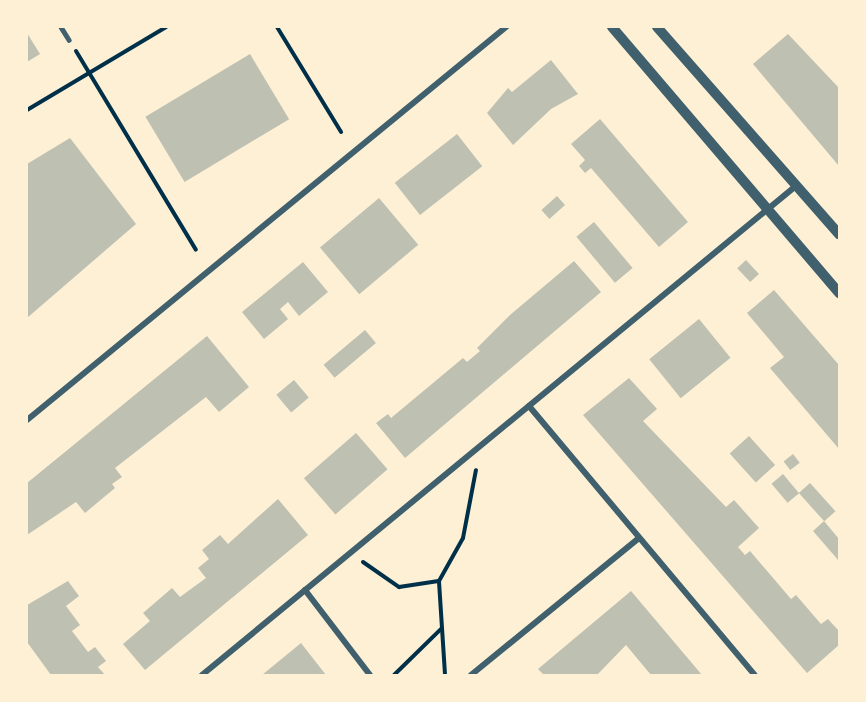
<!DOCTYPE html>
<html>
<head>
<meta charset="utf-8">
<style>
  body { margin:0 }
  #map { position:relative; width:866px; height:702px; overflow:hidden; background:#fdf0d5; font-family:"IBM Plex Sans",sans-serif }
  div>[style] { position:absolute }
  .building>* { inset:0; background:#bec0b2; transform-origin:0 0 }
  .path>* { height:4px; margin:-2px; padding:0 2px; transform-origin:2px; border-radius:2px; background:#003049 }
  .service>* { height:4.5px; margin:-2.25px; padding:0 2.25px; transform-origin:2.25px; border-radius:2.25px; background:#3f606c }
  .minor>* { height:6px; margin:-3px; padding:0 3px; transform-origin:3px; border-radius:3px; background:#3f606c }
  .tertiary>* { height:10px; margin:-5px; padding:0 5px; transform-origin:5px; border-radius:5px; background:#3f606c }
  span { translate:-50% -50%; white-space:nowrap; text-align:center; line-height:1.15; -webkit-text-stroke:5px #fdf0d5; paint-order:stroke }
  .frame { position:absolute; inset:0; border:28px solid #fdf0d5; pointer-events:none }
</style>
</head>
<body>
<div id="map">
  <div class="building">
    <div style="clip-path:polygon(27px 33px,40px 54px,27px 62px)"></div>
    <div style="clip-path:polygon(788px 34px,839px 88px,839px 166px,753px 64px)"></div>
    <div style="left:250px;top:54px;width:76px;height:122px;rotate:59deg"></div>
    <div style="clip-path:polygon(551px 60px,578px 94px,551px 109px,513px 145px,487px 113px,508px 88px,512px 92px)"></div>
    <div style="clip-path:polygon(600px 119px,688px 222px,659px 247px,591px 168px,585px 173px,579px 166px,585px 160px,571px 144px)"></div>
    <div style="left:457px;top:134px;width:41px;height:79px;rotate:52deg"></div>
    <div style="clip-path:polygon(70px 138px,136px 224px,27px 318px,27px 164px)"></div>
    <div style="left:557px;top:196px;width:12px;height:21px;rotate:48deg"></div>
    <div style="left:379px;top:198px;width:61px;height:77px;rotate:50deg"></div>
    <div style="left:594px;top:222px;width:60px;height:23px;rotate:50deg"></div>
    <div style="left:746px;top:260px;width:19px;height:12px;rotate:47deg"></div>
    <div style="clip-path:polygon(574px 261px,601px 292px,405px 458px,376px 423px,388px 414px,391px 418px,463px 358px,467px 362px,480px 351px,477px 348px,510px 315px)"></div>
    <div style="clip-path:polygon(303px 262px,328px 292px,299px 316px,288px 302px,280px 309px,288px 319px,264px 339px,242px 312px)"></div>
    <div style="clip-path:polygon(774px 290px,839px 365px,839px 449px,770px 368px,784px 357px,747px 313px)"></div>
    <div style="left:699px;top:319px;width:50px;height:64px;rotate:51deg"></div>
    <div style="left:365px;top:330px;width:17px;height:54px;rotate:50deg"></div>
    <div style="clip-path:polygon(207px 336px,249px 387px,219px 412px,206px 397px,115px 468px,122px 477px,112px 484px,115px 488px,85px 513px,76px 502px,27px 535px,27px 483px)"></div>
    <div style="clip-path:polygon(629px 378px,657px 409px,643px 421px,726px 507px,734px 500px,759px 528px,738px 547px,745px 555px,750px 551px,791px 599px,796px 595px,821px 624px,828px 619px,839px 631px,839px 645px,807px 673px,583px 415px)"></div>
    <div style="left:294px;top:380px;width:23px;height:23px;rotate:50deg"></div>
    <div style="left:356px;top:433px;width:48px;height:69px;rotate:49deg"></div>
    <div style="left:749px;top:436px;width:39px;height:26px;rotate:48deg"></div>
    <div style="left:793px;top:454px;width:11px;height:12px;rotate:52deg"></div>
    <div style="left:783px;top:474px;width:25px;height:15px;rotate:50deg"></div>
    <div style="left:810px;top:483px;width:38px;height:15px;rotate:48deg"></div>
    <div style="clip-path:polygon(278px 499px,308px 535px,145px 670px,123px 644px,150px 621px,143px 613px,172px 588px,180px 597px,206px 578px,198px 568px,209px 559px,202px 550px,220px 535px,228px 544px)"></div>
    <div style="clip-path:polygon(824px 521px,839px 539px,839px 561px,813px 531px)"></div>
    <div style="clip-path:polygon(68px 581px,79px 596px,66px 606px,80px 625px,72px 631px,88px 652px,95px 647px,106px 661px,98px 667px,105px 675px,51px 675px,27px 642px,27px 605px)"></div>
    <div style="clip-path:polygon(631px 591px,702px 675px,651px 675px,626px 645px,597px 675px,544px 675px,538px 669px)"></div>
    <div style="clip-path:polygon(301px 643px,326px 675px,262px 675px)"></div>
  </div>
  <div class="path">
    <div style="left:277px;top:27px;width:123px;rotate:58.6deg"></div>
    <div style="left:76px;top:51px;width:232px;rotate:58.9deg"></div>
    <div style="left:27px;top:110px;width:162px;rotate:-30.8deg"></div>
    <div style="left:363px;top:562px;width:44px;rotate:34.8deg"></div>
    <div style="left:399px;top:587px;width:40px;rotate:-8.5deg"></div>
    <div style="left:442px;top:628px;width:47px;rotate:86.3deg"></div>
    <div style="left:394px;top:675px;width:67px;rotate:-44.4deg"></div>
    <div style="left:442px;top:628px;width:47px;rotate:-93.7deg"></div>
    <div style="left:439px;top:581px;width:49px;rotate:-60.8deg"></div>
    <div style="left:463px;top:538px;width:69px;rotate:-79.2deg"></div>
  </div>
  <div class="service">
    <div style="left:61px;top:27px;width:15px;rotate:58deg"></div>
  </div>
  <div class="minor">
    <div style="left:529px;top:406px;width:351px;rotate:50deg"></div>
    <div style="left:27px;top:420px;width:620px;rotate:-39.37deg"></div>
    <div style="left:305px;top:590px;width:107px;rotate:52.6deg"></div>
    <div style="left:202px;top:675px;width:771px;rotate:-39.47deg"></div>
    <div style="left:471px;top:675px;width:215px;rotate:-39.2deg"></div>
  </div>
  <div class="tertiary">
    <div style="left:612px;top:27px;width:350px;rotate:49.5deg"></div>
    <div style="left:657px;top:27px;width:276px;rotate:48.7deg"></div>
  </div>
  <div class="frame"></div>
</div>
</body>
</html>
